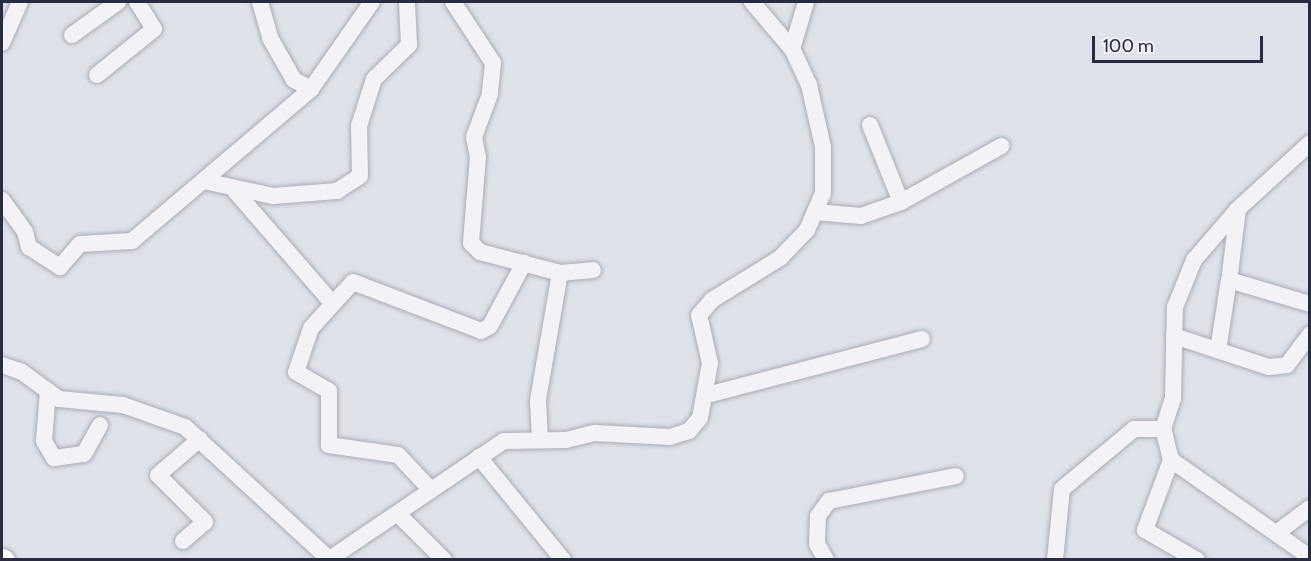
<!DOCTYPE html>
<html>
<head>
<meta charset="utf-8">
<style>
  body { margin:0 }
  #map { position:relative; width:1311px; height:561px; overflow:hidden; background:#e0e2e9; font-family:Cabin,sans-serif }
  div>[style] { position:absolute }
  .roads { filter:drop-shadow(0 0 2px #a9abb6) drop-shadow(0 0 2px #a9abb6) }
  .minor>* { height:16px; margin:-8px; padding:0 8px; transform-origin:8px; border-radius:8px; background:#f3f3f7 }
  .major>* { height:21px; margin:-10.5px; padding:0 10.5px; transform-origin:10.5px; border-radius:10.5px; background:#fff }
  span { translate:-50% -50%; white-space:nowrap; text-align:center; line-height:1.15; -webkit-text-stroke:6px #f0f1f6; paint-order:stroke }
  .frame { position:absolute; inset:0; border:3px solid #292c40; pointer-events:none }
  .scale { position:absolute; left:1092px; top:36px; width:171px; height:27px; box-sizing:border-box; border:3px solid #292c40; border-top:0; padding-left:8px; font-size:18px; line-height:21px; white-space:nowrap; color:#292c40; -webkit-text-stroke:4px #f0f1f6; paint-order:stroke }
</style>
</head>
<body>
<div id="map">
  <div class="roads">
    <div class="minor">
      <div style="left:260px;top:2px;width:37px;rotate:74deg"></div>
      <div style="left:270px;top:38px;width:48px;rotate:60.3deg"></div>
      <div style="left:294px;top:80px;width:19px;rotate:28deg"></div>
      <div style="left:311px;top:89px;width:106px;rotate:-55deg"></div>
      <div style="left:453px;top:2px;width:73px;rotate:56.7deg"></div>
      <div style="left:493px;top:63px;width:31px;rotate:96deg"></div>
      <div style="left:490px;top:94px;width:46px;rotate:110.4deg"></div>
      <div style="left:474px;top:137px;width:20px;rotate:79deg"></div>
      <div style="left:478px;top:157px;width:86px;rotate:94.7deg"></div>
      <div style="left:471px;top:243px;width:13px;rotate:45deg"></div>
      <div style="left:480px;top:252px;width:83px;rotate:14.7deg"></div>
      <div style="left:560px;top:273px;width:33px;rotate:-5deg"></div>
      <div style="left:72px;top:35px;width:57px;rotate:-35.7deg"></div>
      <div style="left:2px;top:43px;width:45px;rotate:-66.3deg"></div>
      <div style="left:792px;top:49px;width:49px;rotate:-73.4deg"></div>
      <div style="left:97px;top:75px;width:73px;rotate:-38.9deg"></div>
      <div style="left:154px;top:29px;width:32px;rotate:-122deg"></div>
      <div style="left:870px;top:125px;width:83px;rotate:68.1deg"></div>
      <div style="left:204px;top:181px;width:71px;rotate:12.3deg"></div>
      <div style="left:273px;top:196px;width:64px;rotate:-4.5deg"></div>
      <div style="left:337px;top:191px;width:27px;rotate:-33deg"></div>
      <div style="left:360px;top:176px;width:50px;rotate:-91.1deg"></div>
      <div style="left:359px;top:126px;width:49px;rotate:-72.3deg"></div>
      <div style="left:374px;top:79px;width:49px;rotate:-44.2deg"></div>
      <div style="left:409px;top:45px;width:43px;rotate:-92.7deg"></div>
      <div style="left:235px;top:191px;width:147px;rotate:49.1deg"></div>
      <div style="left:2px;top:200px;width:39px;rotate:54deg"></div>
      <div style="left:25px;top:232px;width:16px;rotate:75deg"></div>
      <div style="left:29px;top:247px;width:37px;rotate:33deg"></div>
      <div style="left:60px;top:267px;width:30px;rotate:-49deg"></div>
      <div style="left:80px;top:244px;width:52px;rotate:-3.3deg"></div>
      <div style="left:132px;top:241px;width:235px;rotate:-40.3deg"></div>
      <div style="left:815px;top:212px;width:46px;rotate:5deg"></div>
      <div style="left:861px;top:216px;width:42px;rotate:-19.3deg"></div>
      <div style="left:901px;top:202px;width:115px;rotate:-29.2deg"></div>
      <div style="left:1230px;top:273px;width:64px;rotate:-82.9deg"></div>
      <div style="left:1174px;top:336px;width:100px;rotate:18.1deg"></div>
      <div style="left:1269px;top:367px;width:18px;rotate:-6deg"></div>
      <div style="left:1287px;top:365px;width:39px;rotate:-53deg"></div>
      <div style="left:1218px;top:350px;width:71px;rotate:-81.1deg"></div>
      <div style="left:1229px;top:280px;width:84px;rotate:16.5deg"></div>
      <div style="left:2px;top:365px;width:21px;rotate:19deg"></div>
      <div style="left:22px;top:372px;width:46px;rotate:36.1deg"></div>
      <div style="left:59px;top:399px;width:64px;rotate:5.4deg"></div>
      <div style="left:123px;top:405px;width:66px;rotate:19.5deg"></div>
      <div style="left:185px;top:427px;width:195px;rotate:42.5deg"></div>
      <div style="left:48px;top:391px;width:50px;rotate:94.6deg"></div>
      <div style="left:44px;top:441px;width:20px;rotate:60deg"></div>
      <div style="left:54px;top:458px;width:30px;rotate:-8deg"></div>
      <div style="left:84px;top:454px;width:33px;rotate:-61deg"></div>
      <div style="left:707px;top:395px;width:222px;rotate:-14.6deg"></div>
      <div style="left:540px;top:439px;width:39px;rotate:-93deg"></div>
      <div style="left:538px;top:400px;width:129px;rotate:-80.2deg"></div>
      <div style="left:479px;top:457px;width:133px;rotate:50.8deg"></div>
      <div style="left:1171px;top:460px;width:75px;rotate:110.4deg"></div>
      <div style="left:1145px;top:530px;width:60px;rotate:30deg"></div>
      <div style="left:431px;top:490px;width:48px;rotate:-133.3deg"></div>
      <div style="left:398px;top:455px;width:70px;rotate:-171.8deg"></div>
      <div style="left:329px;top:445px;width:54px;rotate:-90deg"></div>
      <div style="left:329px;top:391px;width:38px;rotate:-150deg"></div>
      <div style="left:296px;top:372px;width:46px;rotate:-71.2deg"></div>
      <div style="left:311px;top:328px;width:62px;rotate:-47.6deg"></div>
      <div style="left:353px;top:282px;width:137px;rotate:20.9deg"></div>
      <div style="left:481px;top:331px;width:10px;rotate:-29deg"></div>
      <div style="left:490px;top:326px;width:72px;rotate:-61.6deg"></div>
      <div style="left:400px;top:516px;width:62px;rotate:45deg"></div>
      <div style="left:1278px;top:532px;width:40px;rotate:-37deg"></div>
      <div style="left:183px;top:541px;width:29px;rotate:-41deg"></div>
      <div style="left:205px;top:522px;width:66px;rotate:-135deg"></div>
      <div style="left:158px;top:475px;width:55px;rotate:-40.6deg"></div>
      <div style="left:1304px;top:553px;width:162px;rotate:-145deg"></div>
      <div style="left:1171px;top:460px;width:32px;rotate:-104deg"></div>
      <div style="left:1163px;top:429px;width:32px;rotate:-72deg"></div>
      <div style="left:1173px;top:399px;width:92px;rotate:-88.8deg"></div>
      <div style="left:1175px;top:307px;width:51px;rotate:-68deg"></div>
      <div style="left:1194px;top:260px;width:67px;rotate:-49.2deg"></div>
      <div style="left:1238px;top:209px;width:98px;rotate:-42.5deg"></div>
      <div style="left:328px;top:560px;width:212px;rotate:-34.1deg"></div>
      <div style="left:504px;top:441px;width:62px;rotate:-0.9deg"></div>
      <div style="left:566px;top:440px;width:30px;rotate:-14deg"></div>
      <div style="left:595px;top:433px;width:75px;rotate:3.1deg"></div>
      <div style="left:670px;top:437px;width:20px;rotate:-18deg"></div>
      <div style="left:689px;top:431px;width:17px;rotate:-50deg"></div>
      <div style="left:700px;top:418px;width:56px;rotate:-79.7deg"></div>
      <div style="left:710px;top:363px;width:49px;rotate:-102.9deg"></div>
      <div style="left:699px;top:315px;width:20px;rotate:-49deg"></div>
      <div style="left:712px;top:300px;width:80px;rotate:-31.7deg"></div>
      <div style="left:780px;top:258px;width:39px;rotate:-46deg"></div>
      <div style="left:807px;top:230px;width:40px;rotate:-66.6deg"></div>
      <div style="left:823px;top:193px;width:46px;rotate:-90deg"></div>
      <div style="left:823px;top:147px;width:64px;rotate:-102.7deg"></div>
      <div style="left:809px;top:85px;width:40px;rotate:-115deg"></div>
      <div style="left:792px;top:49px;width:62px;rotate:-130.4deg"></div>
      <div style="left:826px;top:560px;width:18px;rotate:-119deg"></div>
      <div style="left:817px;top:544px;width:28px;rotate:-88deg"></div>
      <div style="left:818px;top:516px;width:19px;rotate:-54deg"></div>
      <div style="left:829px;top:501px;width:129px;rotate:-11.1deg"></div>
      <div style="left:1055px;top:560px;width:71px;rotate:-84.4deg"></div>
      <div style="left:1062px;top:489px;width:94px;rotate:-39.8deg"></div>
      <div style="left:1134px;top:429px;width:29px"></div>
    </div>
    <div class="major">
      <div style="left:2px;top:559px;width:2px;rotate:27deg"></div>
    </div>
  </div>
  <div class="frame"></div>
  <div class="scale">100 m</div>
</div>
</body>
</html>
